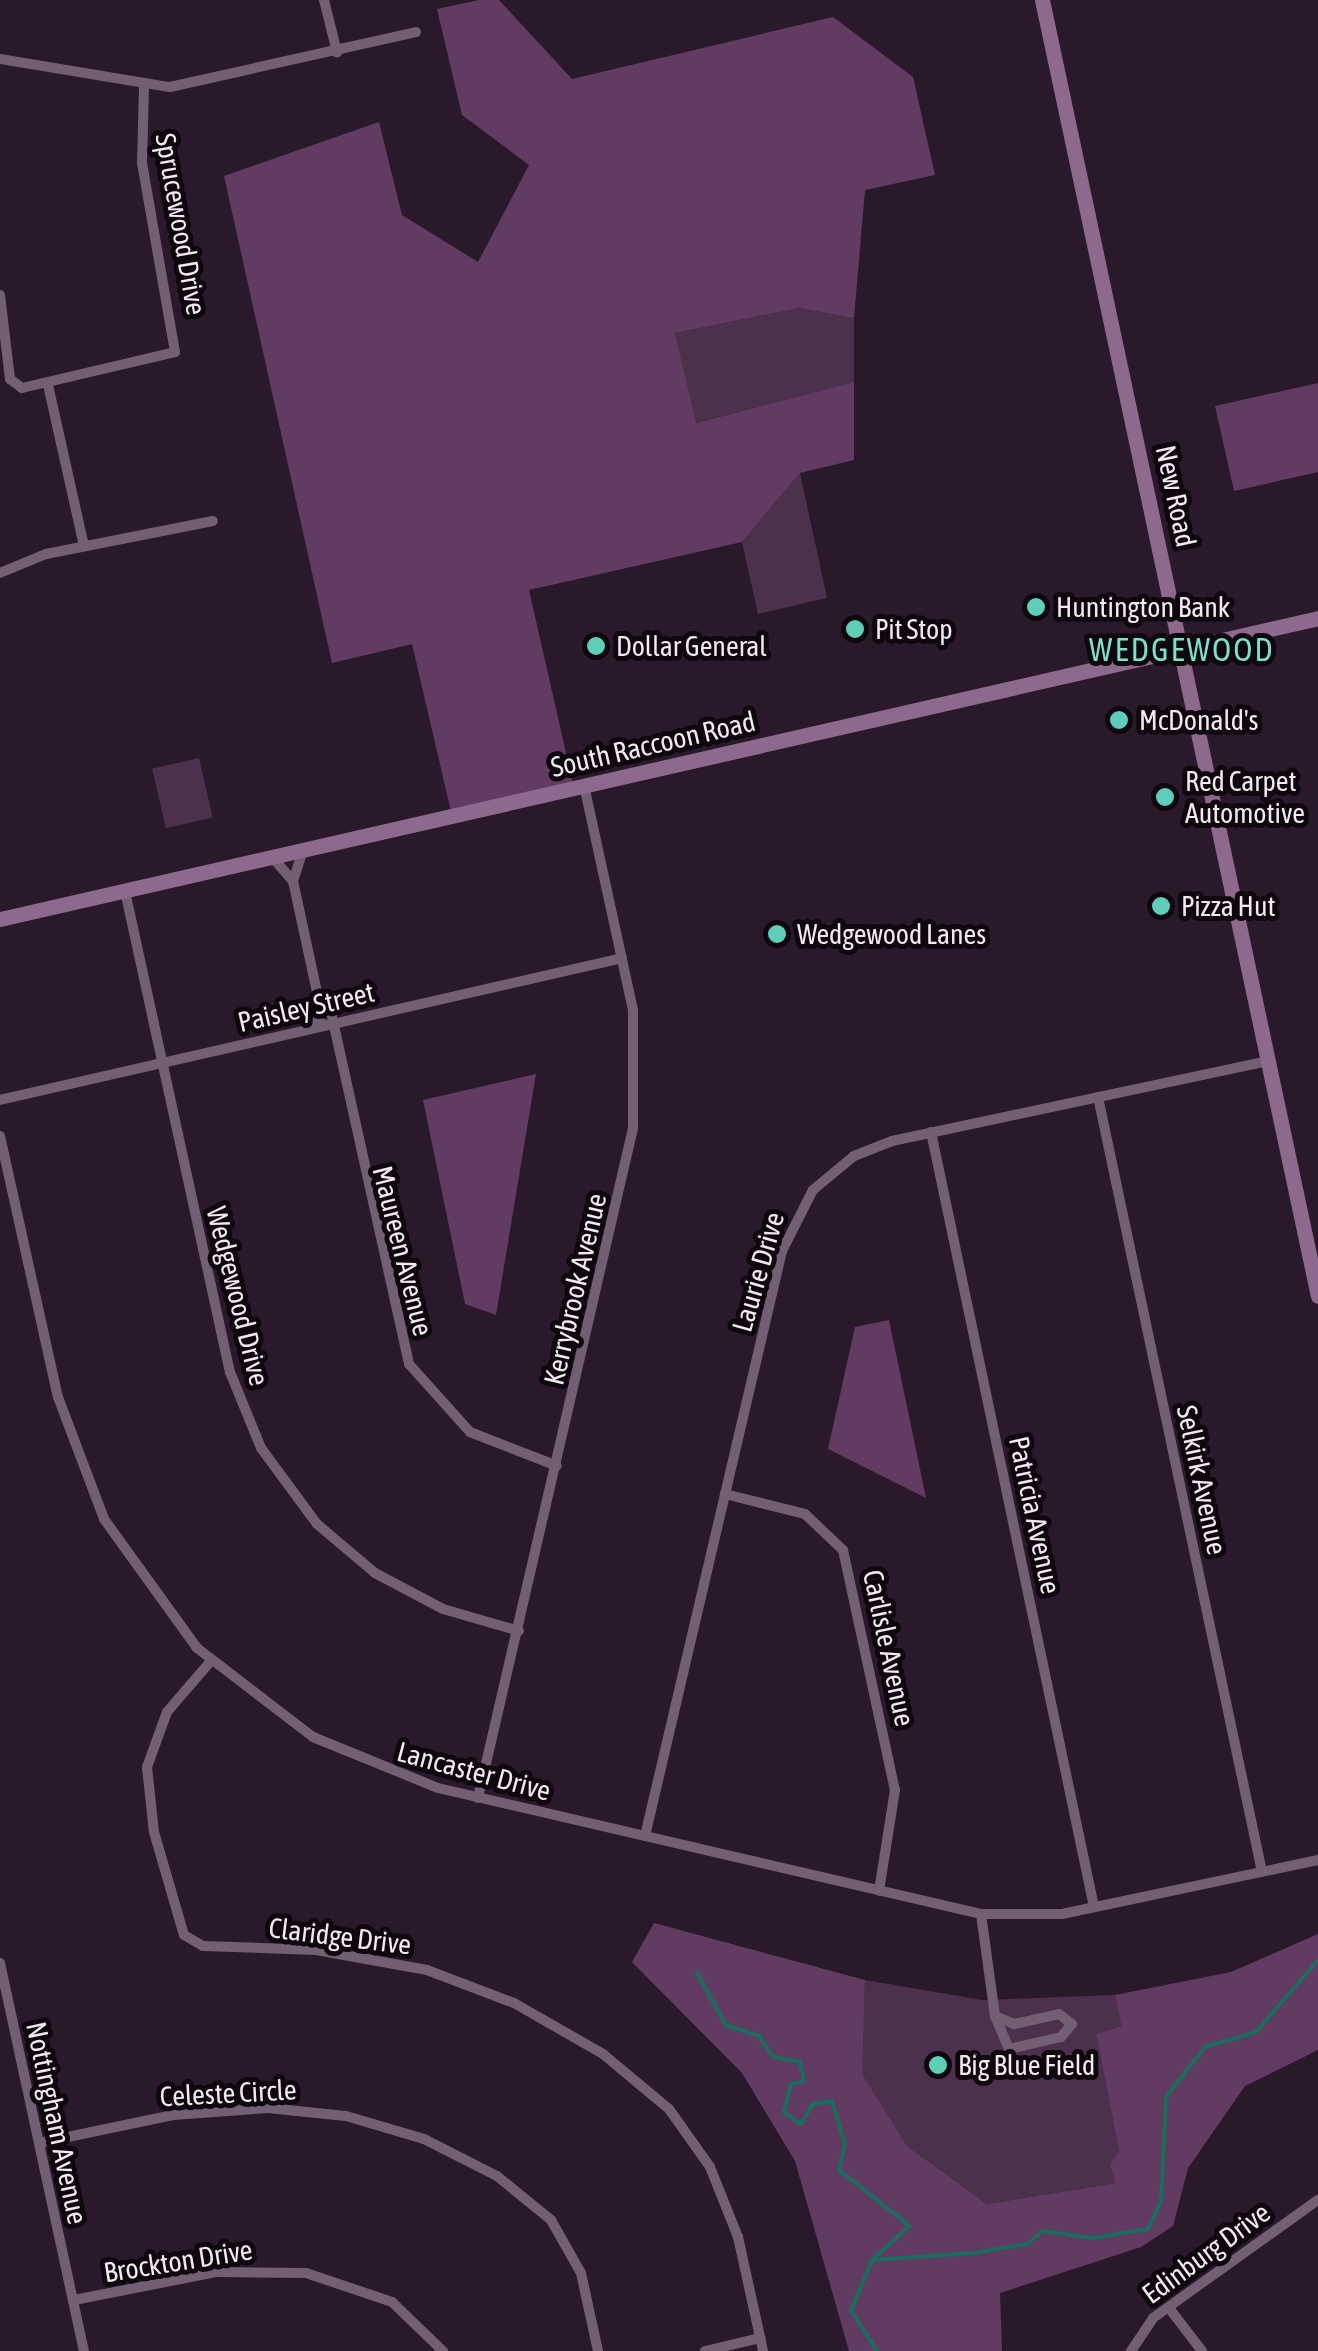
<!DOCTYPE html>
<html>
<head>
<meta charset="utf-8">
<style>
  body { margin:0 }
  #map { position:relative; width:1318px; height:2351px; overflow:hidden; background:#2a192a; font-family:"Asap Condensed",sans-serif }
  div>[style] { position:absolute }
  .green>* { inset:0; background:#4c314d; transform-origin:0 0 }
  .forest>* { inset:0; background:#613b62 }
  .stream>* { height:4px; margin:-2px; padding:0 2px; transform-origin:2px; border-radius:2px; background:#1a6d5f }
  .street>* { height:10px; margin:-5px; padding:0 5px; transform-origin:5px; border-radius:5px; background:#735f73 }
  .secondary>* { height:15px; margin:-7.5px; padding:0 7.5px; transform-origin:7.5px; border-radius:7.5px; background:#8d698e }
  .dots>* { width:28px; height:28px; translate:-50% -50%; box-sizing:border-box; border:5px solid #0e070e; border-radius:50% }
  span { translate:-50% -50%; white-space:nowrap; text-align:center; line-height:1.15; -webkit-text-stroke:10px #0e070e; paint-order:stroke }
  .street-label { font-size:28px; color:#f3e8f3 }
  .poi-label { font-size:28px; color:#f3e8f3 }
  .left { translate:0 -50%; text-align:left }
  .quarter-label { font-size:32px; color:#7ce0cb; letter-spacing:2.5px }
</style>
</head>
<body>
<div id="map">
  <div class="green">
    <div style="clip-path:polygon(799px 308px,854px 318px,854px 382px,695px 423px,675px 333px)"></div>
    <div style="clip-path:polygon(800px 473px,827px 598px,758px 614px,742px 542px)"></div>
    <div style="left:199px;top:758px;width:61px;height:48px;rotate:77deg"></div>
    <div style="clip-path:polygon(865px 1980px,982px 2000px,1115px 1995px,1121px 2026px,1096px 2034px,1119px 2151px,1116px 2183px,987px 2204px,907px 2146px,861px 2073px)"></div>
  </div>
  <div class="forest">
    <div style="clip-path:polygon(479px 0,499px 0,572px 79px,833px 17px,913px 77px,935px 175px,865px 190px,854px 318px,799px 308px,675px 333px,696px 423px,854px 382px,854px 460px,800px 473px,742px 542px,529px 590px,574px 788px,452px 816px,412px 644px,332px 663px,224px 176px,379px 122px,402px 215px,478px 262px,529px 165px,462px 115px,437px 9px)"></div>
    <div style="clip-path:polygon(1318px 383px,1318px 472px,1234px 491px,1215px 406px)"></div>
    <div style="clip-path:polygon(536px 1074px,496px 1315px,465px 1304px,423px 1100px)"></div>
    <div style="clip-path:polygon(889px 1320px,926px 1498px,828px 1449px,855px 1327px)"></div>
    <div style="clip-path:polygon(654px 1923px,865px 1980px,862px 2074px,907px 2146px,987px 2204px,1116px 2183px,1110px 2165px,1119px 2151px,1096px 2034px,1121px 2026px,1115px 1995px,1231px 1972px,1318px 1934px,1318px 2050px,1245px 2086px,1188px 2168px,1173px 2226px,1141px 2247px,1000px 2293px,1002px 2351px,849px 2351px,795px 2161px,742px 2073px,632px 1962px)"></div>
  </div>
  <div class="stream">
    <div style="left:697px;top:1973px;width:60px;rotate:60.9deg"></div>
    <div style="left:726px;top:2025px;width:35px;rotate:18deg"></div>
    <div style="left:759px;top:2036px;width:25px;rotate:56deg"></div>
    <div style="left:773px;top:2057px;width:27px;rotate:10deg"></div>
    <div style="left:800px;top:2062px;width:19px;rotate:78deg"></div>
    <div style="left:804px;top:2081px;width:13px;rotate:167deg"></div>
    <div style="left:791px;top:2084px;width:29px;rotate:104deg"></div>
    <div style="left:784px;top:2112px;width:21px;rotate:35deg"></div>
    <div style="left:801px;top:2124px;width:23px;rotate:-59deg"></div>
    <div style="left:813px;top:2104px;width:19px;rotate:-9deg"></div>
    <div style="left:832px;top:2101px;width:45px;rotate:73.2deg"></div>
    <div style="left:845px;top:2144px;width:27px;rotate:103deg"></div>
    <div style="left:839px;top:2170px;width:90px;rotate:38.3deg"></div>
    <div style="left:910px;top:2226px;width:50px;rotate:138.3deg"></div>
    <div style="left:877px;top:2351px;width:48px;rotate:-123deg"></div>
    <div style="left:851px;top:2311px;width:55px;rotate:-67.6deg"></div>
    <div style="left:872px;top:2260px;width:101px;rotate:-4deg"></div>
    <div style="left:973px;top:2253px;width:55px;rotate:-9.5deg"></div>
    <div style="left:1027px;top:2244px;width:21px;rotate:-39deg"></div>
    <div style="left:1043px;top:2231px;width:50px;rotate:8deg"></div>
    <div style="left:1093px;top:2238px;width:56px;rotate:-9.3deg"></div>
    <div style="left:1148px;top:2229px;width:31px;rotate:-65deg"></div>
    <div style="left:1161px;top:2201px;width:104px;rotate:-87.2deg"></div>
    <div style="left:1166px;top:2097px;width:63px;rotate:-52deg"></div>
    <div style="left:1205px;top:2047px;width:53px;rotate:-16.4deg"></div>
    <div style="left:1256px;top:2032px;width:95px;rotate:-49.3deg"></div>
  </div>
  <div class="street">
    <div style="left:324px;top:0;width:54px;rotate:76deg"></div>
    <div style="left:0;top:59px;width:172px;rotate:9.4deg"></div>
    <div style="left:170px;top:87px;width:252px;rotate:-12.6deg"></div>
    <div style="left:0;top:295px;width:85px;rotate:83.2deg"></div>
    <div style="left:10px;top:379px;width:15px;rotate:37deg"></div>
    <div style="left:22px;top:388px;width:157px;rotate:-13.2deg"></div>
    <div style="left:175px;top:352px;width:192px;rotate:-99.9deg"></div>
    <div style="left:142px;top:163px;width:78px;rotate:-88.5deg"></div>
    <div style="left:48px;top:385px;width:165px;rotate:77.4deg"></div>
    <div style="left:0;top:573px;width:50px;rotate:-22.4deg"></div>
    <div style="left:46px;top:554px;width:170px;rotate:-11.2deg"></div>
    <div style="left:272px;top:857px;width:32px;rotate:49deg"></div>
    <div style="left:293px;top:881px;width:123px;rotate:77.8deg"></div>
    <div style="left:319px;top:1001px;width:16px;rotate:43deg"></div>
    <div style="left:331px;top:1012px;width:361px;rotate:77.5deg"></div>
    <div style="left:409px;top:1364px;width:91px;rotate:48.1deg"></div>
    <div style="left:470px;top:1432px;width:93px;rotate:21.3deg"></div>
    <div style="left:293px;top:881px;width:33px;rotate:-72deg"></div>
    <div style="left:125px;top:891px;width:492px;rotate:77.7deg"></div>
    <div style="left:230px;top:1372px;width:82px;rotate:67.8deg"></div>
    <div style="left:261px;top:1448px;width:94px;rotate:53.6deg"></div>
    <div style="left:317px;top:1524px;width:76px;rotate:40.2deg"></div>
    <div style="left:375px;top:1573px;width:77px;rotate:27.9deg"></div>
    <div style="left:443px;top:1609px;width:79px;rotate:16.1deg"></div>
    <div style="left:319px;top:1001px;width:21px;rotate:104deg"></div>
    <div style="left:314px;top:1021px;width:14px;rotate:17deg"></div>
    <div style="left:1098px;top:1097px;width:792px;rotate:78.05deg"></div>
    <div style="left:0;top:1100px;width:638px;rotate:-12.86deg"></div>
    <div style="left:931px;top:1132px;width:792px;rotate:78.12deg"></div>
    <div style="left:0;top:1136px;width:267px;rotate:77.5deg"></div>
    <div style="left:58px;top:1397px;width:130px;rotate:69.3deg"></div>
    <div style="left:104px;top:1519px;width:159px;rotate:54.2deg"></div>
    <div style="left:197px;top:1648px;width:146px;rotate:37.5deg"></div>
    <div style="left:313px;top:1737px;width:135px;rotate:22.2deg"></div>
    <div style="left:438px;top:1788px;width:557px;rotate:13.06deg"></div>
    <div style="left:981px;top:1914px;width:81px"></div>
    <div style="left:1062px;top:1914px;width:262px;rotate:-11.9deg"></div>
    <div style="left:725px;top:1494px;width:82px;rotate:14deg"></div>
    <div style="left:805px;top:1514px;width:52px;rotate:43.5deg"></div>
    <div style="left:843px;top:1550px;width:246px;rotate:77.8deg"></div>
    <div style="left:895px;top:1790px;width:102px;rotate:99deg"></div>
    <div style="left:210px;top:1662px;width:66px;rotate:130.7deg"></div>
    <div style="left:167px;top:1712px;width:59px;rotate:110deg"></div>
    <div style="left:147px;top:1767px;width:65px;rotate:83.9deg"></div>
    <div style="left:154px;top:1832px;width:107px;rotate:73.8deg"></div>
    <div style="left:184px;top:1935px;width:22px;rotate:30deg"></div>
    <div style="left:203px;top:1946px;width:113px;rotate:2deg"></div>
    <div style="left:316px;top:1950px;width:113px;rotate:10.2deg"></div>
    <div style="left:427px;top:1970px;width:93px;rotate:20.8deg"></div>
    <div style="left:514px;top:2003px;width:103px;rotate:29.8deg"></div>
    <div style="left:603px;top:2054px;width:86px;rotate:39.8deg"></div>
    <div style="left:669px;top:2109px;width:71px;rotate:54.7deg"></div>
    <div style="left:710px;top:2167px;width:75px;rotate:68.2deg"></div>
    <div style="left:738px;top:2237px;width:117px;rotate:77.6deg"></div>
    <div style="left:478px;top:1798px;width:688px;rotate:-76.97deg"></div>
    <div style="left:633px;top:1128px;width:118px;rotate:-90deg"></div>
    <div style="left:633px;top:1010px;width:229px;rotate:-102.3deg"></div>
    <div style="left:645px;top:1836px;width:601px;rotate:-76.82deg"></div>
    <div style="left:782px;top:1251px;width:68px;rotate:-63.1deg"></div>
    <div style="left:813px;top:1190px;width:53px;rotate:-39.7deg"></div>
    <div style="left:854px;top:1156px;width:41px;rotate:-21.5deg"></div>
    <div style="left:892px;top:1141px;width:384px;rotate:-12deg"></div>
    <div style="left:981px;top:1914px;width:103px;rotate:82.2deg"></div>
    <div style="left:0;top:1963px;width:397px;rotate:77.8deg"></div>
    <div style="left:1059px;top:2014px;width:16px;rotate:38deg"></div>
    <div style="left:1072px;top:2024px;width:17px;rotate:130deg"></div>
    <div style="left:1061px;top:2037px;width:53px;rotate:167deg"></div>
    <div style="left:1009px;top:2049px;width:36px;rotate:-113deg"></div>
    <div style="left:995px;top:2016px;width:21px;rotate:23deg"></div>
    <div style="left:1014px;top:2024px;width:46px;rotate:-12.5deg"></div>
    <div style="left:39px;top:2143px;width:137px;rotate:-11.8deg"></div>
    <div style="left:173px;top:2115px;width:95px;rotate:-4.2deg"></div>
    <div style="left:268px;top:2108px;width:78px;rotate:5.9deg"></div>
    <div style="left:346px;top:2116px;width:81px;rotate:16.4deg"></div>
    <div style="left:424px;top:2139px;width:82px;rotate:26.9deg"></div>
    <div style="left:497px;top:2176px;width:70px;rotate:39.2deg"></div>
    <div style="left:551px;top:2220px;width:61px;rotate:60.5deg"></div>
    <div style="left:581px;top:2273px;width:80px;rotate:77.7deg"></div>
    <div style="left:74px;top:2300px;width:146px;rotate:-11.1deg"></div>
    <div style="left:217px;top:2272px;width:89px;rotate:0.6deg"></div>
    <div style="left:306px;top:2273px;width:91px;rotate:18.6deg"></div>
    <div style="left:392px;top:2302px;width:71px;rotate:43.9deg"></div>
    <div style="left:1169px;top:2308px;width:54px;rotate:52.5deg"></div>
    <div style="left:705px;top:2351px;width:57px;rotate:-13.3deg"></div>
    <div style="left:1131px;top:2351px;width:40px;rotate:-56deg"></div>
    <div style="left:1153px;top:2318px;width:203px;rotate:-35.6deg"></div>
  </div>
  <div class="secondary">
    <div style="left:1042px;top:0;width:1325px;rotate:77.98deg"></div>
    <div style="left:0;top:919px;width:1352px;rotate:-12.86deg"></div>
  </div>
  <div class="dots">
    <div style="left:1036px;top:607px;background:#5eceb8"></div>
    <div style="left:855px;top:629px;background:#5eceb8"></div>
    <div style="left:596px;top:646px;background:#5eceb8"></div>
    <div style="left:1119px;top:720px;background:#5eceb8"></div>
    <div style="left:1165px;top:797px;background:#5eceb8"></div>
    <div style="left:1161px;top:906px;background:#5eceb8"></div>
    <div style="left:777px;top:934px;background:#5eceb8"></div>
    <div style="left:938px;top:2065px;background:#5eceb8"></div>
  </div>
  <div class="street-label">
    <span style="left:181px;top:224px;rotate:80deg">Sprucewood Drive</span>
    <span style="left:1176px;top:496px;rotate:78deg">New Road</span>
    <span style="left:653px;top:744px;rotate:-13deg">South Raccoon Road</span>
    <span style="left:306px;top:1007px;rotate:-13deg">Paisley Street</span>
    <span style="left:403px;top:1251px;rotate:76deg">Maureen Avenue</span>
    <span style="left:758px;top:1272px;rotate:-74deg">Laurie Drive</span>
    <span style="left:575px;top:1289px;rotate:-77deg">Kerrybrook Avenue</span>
    <span style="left:238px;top:1296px;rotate:76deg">Wedgewood Drive</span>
    <span style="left:1202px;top:1480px;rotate:78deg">Selkirk Avenue</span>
    <span style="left:1035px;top:1515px;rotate:78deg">Patricia Avenue</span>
    <span style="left:889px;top:1648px;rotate:78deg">Carlisle Avenue</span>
    <span style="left:474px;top:1771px;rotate:15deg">Lancaster Drive</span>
    <span style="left:340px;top:1936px;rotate:7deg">Claridge Drive</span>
    <span style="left:228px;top:2093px;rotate:-3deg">Celeste Circle</span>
    <span style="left:57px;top:2123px;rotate:78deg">Nottingham Avenue</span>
    <span style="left:1206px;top:2253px;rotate:-36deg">Edinburg Drive</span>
    <span style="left:178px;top:2261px;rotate:-9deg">Brockton Drive</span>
  </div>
  <div class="poi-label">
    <span class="left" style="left:1056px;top:607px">Huntington Bank</span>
    <span class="left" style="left:875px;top:629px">Pit Stop</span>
    <span class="left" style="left:616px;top:646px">Dollar General</span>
    <span class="left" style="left:1139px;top:720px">McDonald's</span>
    <span class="left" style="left:1185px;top:797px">Red Carpet<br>Automotive</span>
    <span class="left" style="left:1181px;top:906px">Pizza Hut</span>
    <span class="left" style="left:797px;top:934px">Wedgewood Lanes</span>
    <span class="left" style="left:958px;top:2065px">Big Blue Field</span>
  </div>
  <div class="quarter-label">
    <span style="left:1182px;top:650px">WEDGEWOOD</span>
  </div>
</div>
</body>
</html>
